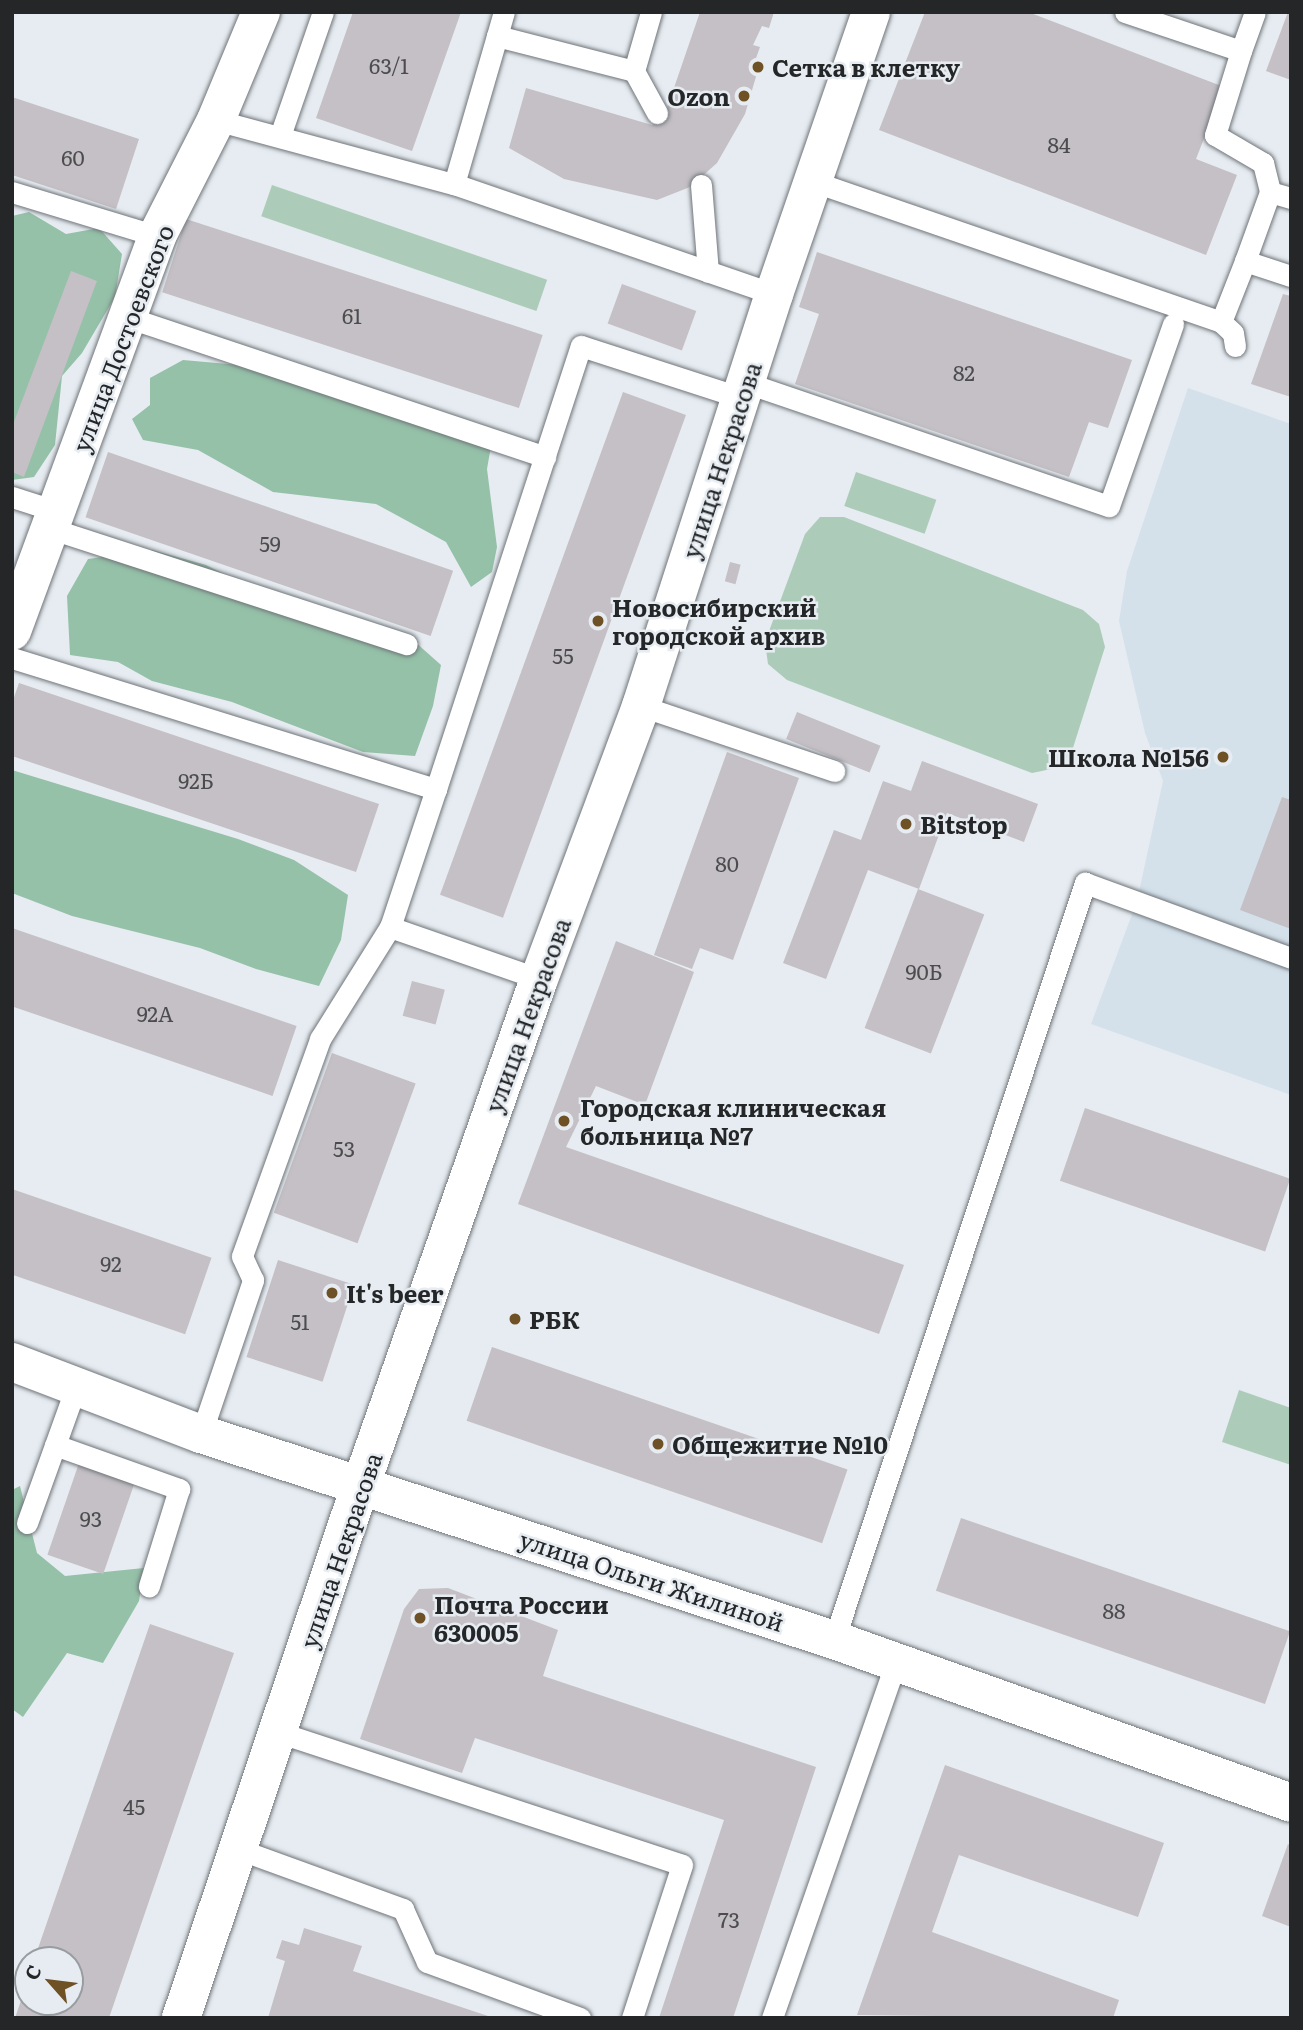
<!DOCTYPE html>
<html>
<head>
<meta charset="utf-8">
<style>
  body { margin:0 }
  #map { position:relative; width:1303px; height:2030px; overflow:hidden; background:#e6ecf1; font-family:Literata,serif }
  div>[style] { position:absolute }
  .built>* { inset:0; background:#d4e1eb }
  .green>* { inset:0; background:#acccb9; transform-origin:0 0 }
  .forest>* { inset:0; background:#95c1a8 }
  .building>* { inset:0; background:#c4c0c5; transform-origin:0 0 }
  .roads { filter:drop-shadow(0 0 2px #6f7479) drop-shadow(0 0 2px #6f7479) }
  .service>* { height:21px; margin:-10.5px; padding:0 10.5px; transform-origin:10.5px; border-radius:10.5px; background:#fff }
  .minor>* { height:38px; margin:-19px; padding:0 19px; transform-origin:19px; border-radius:19px; background:#fff }
  .dots>* { width:19px; height:19px; translate:-50% -50%; box-sizing:border-box; border:4px solid #e6ecf1; border-radius:50% }
  span { translate:-50% -50%; white-space:nowrap; text-align:center; line-height:1.15; -webkit-text-stroke:5px #e6ecf1; paint-order:stroke }
  .number-label { font-size:21px; color:#4c4c4f }
  .number-label span { -webkit-text-stroke-width:0 }
  .poi-label { font-size:24px; color:#242628; font-weight:700 }
  .left { translate:0 -50%; text-align:left }
  .right { translate:-100% -50%; text-align:right }
  .street-label { font-size:24px; color:#242628 }
  .frame { position:absolute; inset:0; border:14px solid #242628; pointer-events:none }
  .north { position:absolute; left:14px; top:1946px; width:70px; height:70px; box-sizing:border-box; background:#e6ecf1; border:2px solid #989da1; border-radius:50%; rotate:298deg; font-size:19px; font-weight:700; line-height:28px; text-align:center; color:#242628 }
  .north::after { content:''; display:block; margin:auto; width:24px; height:32px; background:#6e5124; clip-path:polygon(50% 0,100% 100%,50% 72%,0 100%) }
</style>
</head>
<body>
<div id="map">
  <div class="built">
    <div style="clip-path:polygon(1188px 388px,1291px 424px,1291px 1095px,1091px 1024px,1137px 901px,1163px 781px,1145px 733px,1119px 621px,1127px 571px)"></div>
  </div>
  <div class="green">
    <div style="left:272px;top:185px;width:291px;height:33px;rotate:19deg"></div>
    <div style="left:856px;top:472px;width:85px;height:36px;rotate:19deg"></div>
    <div style="clip-path:polygon(820px 517px,844px 517px,1083px 610px,1099px 624px,1105px 647px,1071px 754px,1056px 768px,1032px 773px,787px 680px,768px 664px,765px 642px,805px 534px)"></div>
    <div style="clip-path:polygon(1239px 1390px,1291px 1408px,1291px 1465px,1222px 1442px)"></div>
  </div>
  <div class="forest">
    <div style="clip-path:polygon(29px 212px,66px 234px,99px 228px,122px 254px,115px 297px,82px 353px,62px 376px,55px 445px,34px 477px,12px 480px,12px 216px)"></div>
    <div style="clip-path:polygon(183px 360px,306px 371px,494px 429px,487px 469px,497px 547px,492px 572px,471px 587px,446px 542px,376px 504px,273px 492px,198px 450px,143px 440px,132px 419px,150px 405px,150px 378px)"></div>
    <div style="clip-path:polygon(152px 550px,206px 565px,260px 592px,414px 641px,441px 665px,433px 706px,415px 756px,363px 752px,232px 702px,152px 681px,118px 662px,70px 655px,67px 596px,88px 559px)"></div>
    <div style="clip-path:polygon(12px 770px,238px 839px,294px 860px,348px 895px,341px 940px,319px 986px,256px 969px,200px 948px,72px 916px,12px 893px)"></div>
    <div style="clip-path:polygon(20px 1486px,37px 1553px,65px 1576px,144px 1568px,139px 1601px,103px 1663px,67px 1653px,23px 1717px,12px 1709px,12px 1490px)"></div>
  </div>
  <div class="building">
    <div style="clip-path:polygon(353px 12px,461px 12px,412px 151px,316px 118px)"></div>
    <div style="clip-path:polygon(700px 12px,774px 12px,769px 28px,762px 26px,753px 45px,760px 47px,755px 61px,760px 63px,745px 114px,717px 163px,690px 187px,657px 200px,564px 179px,509px 148px,526px 88px,652px 125px,665px 114px)"></div>
    <div style="clip-path:polygon(925px 12px,1028px 12px,1224px 87px,1196px 159px,1237px 175px,1206px 255px,879px 130px)"></div>
    <div style="clip-path:polygon(1288px 12px,1291px 12px,1291px 80px,1266px 71px)"></div>
    <div style="clip-path:polygon(12px 97px,139px 139px,116px 209px,12px 175px)"></div>
    <div style="left:186px;top:219px;width:375px;height:77px;rotate:18deg"></div>
    <div style="clip-path:polygon(817px 252px,1132px 360px,1108px 428px,1089px 422px,1069px 477px,795px 384px,819px 314px,799px 307px)"></div>
    <div style="clip-path:polygon(71px 271px,97px 281px,24px 477px,12px 472px,12px 427px)"></div>
    <div style="left:622px;top:284px;width:79px;height:42px;rotate:20deg"></div>
    <div style="clip-path:polygon(1283px 294px,1291px 296px,1291px 397px,1251px 384px)"></div>
    <div style="left:623px;top:392px;width:67px;height:535px;rotate:20deg"></div>
    <div style="left:108px;top:452px;width:365px;height:69px;rotate:19deg"></div>
    <div style="left:730px;top:562px;width:11px;height:20px;rotate:15deg"></div>
    <div style="clip-path:polygon(19px 683px,379px 804px,356px 872px,12px 756px,12px 703px)"></div>
    <div style="left:797px;top:712px;width:90px;height:29px;rotate:22deg"></div>
    <div style="clip-path:polygon(727px 752px,799px 778px,733px 960px,700px 948px,692px 969px,654px 955px)"></div>
    <div style="clip-path:polygon(922px 761px,1038px 804px,1024px 842px,947px 813px,919px 889px,868px 870px,826px 979px,783px 963px,834px 830px,861px 840px,883px 781px,911px 791px)"></div>
    <div style="clip-path:polygon(1282px 797px,1291px 800px,1291px 929px,1240px 910px)"></div>
    <div style="left:918px;top:889px;width:71px;height:149px;rotate:21deg"></div>
    <div style="left:12px;top:928px;width:301px;height:74px;rotate:19deg"></div>
    <div style="clip-path:polygon(616px 941px,694px 972px,645px 1105px,596px 1086px,566px 1147px,904px 1265px,879px 1334px,518px 1204px)"></div>
    <div style="left:412px;top:981px;width:34px;height:36px;rotate:15deg"></div>
    <div style="left:332px;top:1053px;width:89px;height:170px;rotate:20deg"></div>
    <div style="left:1085px;top:1108px;width:217px;height:77px;rotate:19deg"></div>
    <div style="left:12px;top:1189px;width:211px;height:81px;rotate:19deg"></div>
    <div style="left:278px;top:1260px;width:80px;height:102px;rotate:18deg"></div>
    <div style="left:492px;top:1347px;width:376px;height:78px;rotate:19deg"></div>
    <div style="left:79px;top:1463px;width:59px;height:97px;rotate:19deg"></div>
    <div style="left:961px;top:1518px;width:348px;height:77px;rotate:19deg"></div>
    <div style="clip-path:polygon(448px 1588px,558px 1630px,543px 1676px,816px 1767px,733px 2018px,659px 2018px,724px 1820px,475px 1738px,462px 1773px,360px 1739px,404px 1609px,419px 1589px)"></div>
    <div style="clip-path:polygon(150px 1624px,234px 1653px,109px 2018px,15px 2018px,28px 1980px,28px 2002px,70px 2002px,70px 1960px,34px 1960px)"></div>
    <div style="clip-path:polygon(945px 1765px,1164px 1843px,1138px 1917px,959px 1855px,932px 1932px,1119px 2000px,1113px 2018px,857px 2015px)"></div>
    <div style="clip-path:polygon(1288px 1844px,1291px 1846px,1291px 1927px,1262px 1916px)"></div>
    <div style="clip-path:polygon(304px 1928px,362px 1946px,353px 1971px,494px 2018px,268px 2018px,285px 1961px,276px 1958px,282px 1940px,299px 1945px)"></div>
  </div>
  <div class="roads">
    <div class="service">
      <div style="left:1125px;top:12px;width:122px;rotate:18.6deg"></div>
      <div style="left:1241px;top:51px;width:88px;rotate:107.2deg"></div>
      <div style="left:1215px;top:135px;width:56px;rotate:30.3deg"></div>
      <div style="left:1263px;top:163px;width:30px;rotate:76deg"></div>
      <div style="left:1270px;top:192px;width:73px;rotate:109.9deg"></div>
      <div style="left:1245px;top:261px;width:48px;rotate:18.1deg"></div>
      <div style="left:497px;top:36px;width:25px;rotate:-74deg"></div>
      <div style="left:1241px;top:51px;width:41px;rotate:-70.3deg"></div>
      <div style="left:634px;top:71px;width:48px;rotate:61.3deg"></div>
      <div style="left:216px;top:120px;width:246px;rotate:15.1deg"></div>
      <div style="left:454px;top:184px;width:338px;rotate:19deg"></div>
      <div style="left:280px;top:136px;width:131px;rotate:-70.9deg"></div>
      <div style="left:812px;top:181px;width:433px;rotate:19deg"></div>
      <div style="left:454px;top:184px;width:154px;rotate:-73.8deg"></div>
      <div style="left:497px;top:36px;width:141px;rotate:14.3deg"></div>
      <div style="left:634px;top:71px;width:61px;rotate:-73.9deg"></div>
      <div style="left:701px;top:185px;width:87px;rotate:85.4deg"></div>
      <div style="left:12px;top:192px;width:152px;rotate:16.9deg"></div>
      <div style="left:1270px;top:192px;width:22px;rotate:16deg"></div>
      <div style="left:130px;top:318px;width:438px;rotate:18.5deg"></div>
      <div style="left:1235px;top:346px;width:13px;rotate:-99deg"></div>
      <div style="left:1233px;top:333px;width:16px;rotate:-137deg"></div>
      <div style="left:1221px;top:322px;width:66px;rotate:-68.5deg"></div>
      <div style="left:747px;top:383px;width:382px;rotate:18.8deg"></div>
      <div style="left:1109px;top:506px;width:193px;rotate:-70.6deg"></div>
      <div style="left:12px;top:497px;width:46px;rotate:17.7deg"></div>
      <div style="left:49px;top:528px;width:376px;rotate:18deg"></div>
      <div style="left:12px;top:658px;width:444px;rotate:17.2deg"></div>
      <div style="left:436px;top:789px;width:145px;rotate:108.4deg"></div>
      <div style="left:390px;top:927px;width:158px;rotate:19.2deg"></div>
      <div style="left:641px;top:706px;width:204px;rotate:18.6deg"></div>
      <div style="left:436px;top:789px;width:466px;rotate:-71.9deg"></div>
      <div style="left:581px;top:346px;width:169px;rotate:17.9deg"></div>
      <div style="left:201px;top:1434px;width:163px;rotate:-71.3deg"></div>
      <div style="left:253px;top:1280px;width:26px;rotate:-115deg"></div>
      <div style="left:242px;top:1256px;width:231px;rotate:-70.2deg"></div>
      <div style="left:320px;top:1039px;width:132px;rotate:-58deg"></div>
      <div style="left:55px;top:1445px;width:132px;rotate:19.5deg"></div>
      <div style="left:179px;top:1489px;width:102px;rotate:107.2deg"></div>
      <div style="left:27px;top:1523px;width:148px;rotate:-70.2deg"></div>
      <div style="left:834px;top:1640px;width:798px;rotate:-71.66deg"></div>
      <div style="left:1085px;top:883px;width:219px;rotate:20deg"></div>
      <div style="left:278px;top:1732px;width:425px;rotate:18.2deg"></div>
      <div style="left:682px;top:1865px;width:161px;rotate:108.1deg"></div>
      <div style="left:238px;top:1849px;width:176px;rotate:20deg"></div>
      <div style="left:403px;top:1909px;width:58px;rotate:65.6deg"></div>
      <div style="left:427px;top:1962px;width:163px;rotate:20.1deg"></div>
      <div style="left:772px;top:2018px;width:378px;rotate:-70.8deg"></div>
    </div>
    <div class="minor">
      <div style="left:12px;top:631px;width:421px;rotate:-69.8deg"></div>
      <div style="left:157px;top:236px;width:130px;rotate:-63deg"></div>
      <div style="left:216px;top:120px;width:117px;rotate:-67.4deg"></div>
      <div style="left:12px;top:1362px;width:202px;rotate:20.9deg"></div>
      <div style="left:201px;top:1434px;width:666px;rotate:18.03deg"></div>
      <div style="left:834px;top:1640px;width:485px;rotate:19.6deg"></div>
      <div style="left:181px;top:2018px;width:527px;rotate:-71.39deg"></div>
      <div style="left:349px;top:1519px;width:572px;rotate:-70.62deg"></div>
      <div style="left:539px;top:979px;width:291px;rotate:-69.5deg"></div>
      <div style="left:641px;top:706px;width:433px;rotate:-72.1deg"></div>
      <div style="left:774px;top:294px;width:298px;rotate:-71deg"></div>
    </div>
  </div>
  <div class="dots">
    <div style="left:758px;top:67px;background:#6e5124"></div>
    <div style="left:744px;top:96px;background:#6e5124"></div>
    <div style="left:598px;top:621px;background:#6e5124"></div>
    <div style="left:1223px;top:757px;background:#6e5124"></div>
    <div style="left:906px;top:824px;background:#6e5124"></div>
    <div style="left:564px;top:1121px;background:#6e5124"></div>
    <div style="left:332px;top:1293px;background:#6e5124"></div>
    <div style="left:515px;top:1319px;background:#6e5124"></div>
    <div style="left:658px;top:1444px;background:#6e5124"></div>
    <div style="left:420px;top:1618px;background:#6e5124"></div>
  </div>
  <div class="number-label">
    <span style="left:389px;top:65px">63/1</span>
    <span style="left:1059px;top:144px">84</span>
    <span style="left:73px;top:157px">60</span>
    <span style="left:352px;top:315px">61</span>
    <span style="left:964px;top:372px">82</span>
    <span style="left:270px;top:543px">59</span>
    <span style="left:563px;top:655px">55</span>
    <span style="left:196px;top:780px">92Б</span>
    <span style="left:727px;top:863px">80</span>
    <span style="left:924px;top:971px">90Б</span>
    <span style="left:155px;top:1013px">92А</span>
    <span style="left:344px;top:1148px">53</span>
    <span style="left:111px;top:1263px">92</span>
    <span style="left:300px;top:1321px">51</span>
    <span style="left:91px;top:1518px">93</span>
    <span style="left:1114px;top:1610px">88</span>
    <span style="left:134px;top:1806px">45</span>
    <span style="left:729px;top:1919px">73</span>
  </div>
  <div class="poi-label">
    <span class="left" style="left:772px;top:67px">Сетка в клетку</span>
    <span class="right" style="left:730px;top:96px">Ozon</span>
    <span class="left" style="left:612px;top:621px">Новосибирский<br>городской архив</span>
    <span class="right" style="left:1209px;top:757px">Школа №156</span>
    <span class="left" style="left:920px;top:824px">Bitstop</span>
    <span class="left" style="left:580px;top:1121px">Городская клиническая<br>больница №7</span>
    <span class="left" style="left:346px;top:1293px">It's beer</span>
    <span class="left" style="left:529px;top:1319px">РБК</span>
    <span class="left" style="left:672px;top:1444px">Общежитие №10</span>
    <span class="left" style="left:434px;top:1618px">Почта России<br>630005</span>
  </div>
  <div class="street-label">
    <span style="left:122px;top:338px;rotate:-69deg">улица Достоевского</span>
    <span style="left:721px;top:460px;rotate:-72deg">улица Некрасова</span>
    <span style="left:527px;top:1015px;rotate:-70deg">улица Некрасова</span>
    <span style="left:340px;top:1550px;rotate:-71deg">улица Некрасова</span>
    <span style="left:652px;top:1580px;rotate:18deg">улица Ольги Жилиной</span>
  </div>
  <div class="frame"></div>
  <div class="north">С</div>
</div>
</body>
</html>
